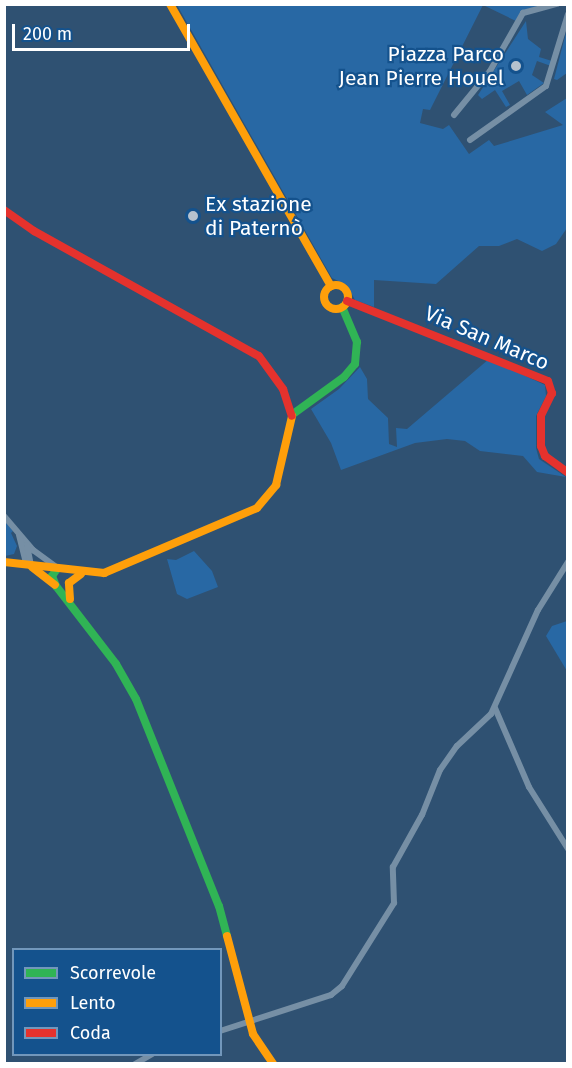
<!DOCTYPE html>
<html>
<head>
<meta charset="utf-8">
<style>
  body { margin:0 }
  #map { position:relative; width:572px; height:1068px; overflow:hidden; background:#2f5172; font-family:"Fira Sans",sans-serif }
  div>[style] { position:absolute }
  .green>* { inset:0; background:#2868a4 }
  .street>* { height:6px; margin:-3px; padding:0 3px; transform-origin:3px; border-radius:3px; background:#768fa5 }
  .fast>* { height:8px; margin:-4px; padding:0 4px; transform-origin:4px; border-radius:4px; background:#30b455 }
  .slow>* { height:8px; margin:-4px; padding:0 4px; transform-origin:4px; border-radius:4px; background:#ff9f0a }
  .slow>.ring { margin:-4px; padding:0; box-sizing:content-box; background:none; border:8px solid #ff9f0a; border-radius:50% }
  .jam>* { height:8px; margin:-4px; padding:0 4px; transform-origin:4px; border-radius:4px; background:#e5322d }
  .dots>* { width:16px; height:16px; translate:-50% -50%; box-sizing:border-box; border:3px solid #14528d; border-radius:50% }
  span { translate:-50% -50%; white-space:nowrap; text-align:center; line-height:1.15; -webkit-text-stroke:4.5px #14528d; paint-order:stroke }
  .poi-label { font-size:21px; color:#fff }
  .right { translate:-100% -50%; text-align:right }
  .left { translate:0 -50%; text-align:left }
  .street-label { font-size:21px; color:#fff }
  .frame { position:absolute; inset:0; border:6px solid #fff; pointer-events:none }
  .legend { position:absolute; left:12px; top:948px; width:210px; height:108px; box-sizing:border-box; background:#14528d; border:2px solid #7297bb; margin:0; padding:8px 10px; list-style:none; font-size:18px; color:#fff }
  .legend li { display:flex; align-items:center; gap:12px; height:30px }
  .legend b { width:30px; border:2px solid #7297bb }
  .scale { position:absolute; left:12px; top:24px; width:178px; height:27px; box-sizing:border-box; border:3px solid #fff; border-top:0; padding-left:8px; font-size:18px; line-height:21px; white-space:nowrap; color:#fff; -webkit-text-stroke:4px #14528d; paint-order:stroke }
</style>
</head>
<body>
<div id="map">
  <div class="green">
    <div style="clip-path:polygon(177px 5px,543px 5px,521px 11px,518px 22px,483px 5px,430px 110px,423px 109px,420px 123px,443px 129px,449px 125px,469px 154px,489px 140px,494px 146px,563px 125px,545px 112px,567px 98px,567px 228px,556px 244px,542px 251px,517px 239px,499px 246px,479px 246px,436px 284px,374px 280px,374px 307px,355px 300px,347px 285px,332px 278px)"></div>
    <div style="clip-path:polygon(526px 21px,528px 39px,541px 49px,539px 57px,552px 61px,551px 66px,537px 61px,532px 75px,544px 83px,527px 95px,519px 81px,502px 91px,510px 105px,506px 107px,495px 90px,482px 99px,478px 95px)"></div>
    <div style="clip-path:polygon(567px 29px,567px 73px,557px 80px,554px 79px)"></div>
    <div style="clip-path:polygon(489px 359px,545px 385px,546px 396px,536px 416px,536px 448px,539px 459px,566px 477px,537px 472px,523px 456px,480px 451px,465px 441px,447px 439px,415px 443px,341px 470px,331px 443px,311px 409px,339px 389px,360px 367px,367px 379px,368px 399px,388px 418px,389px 444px,397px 447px,396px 428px,407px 429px)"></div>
    <div style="clip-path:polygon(4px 520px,13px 531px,11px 533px,17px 546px,14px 554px,5px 556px)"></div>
    <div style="clip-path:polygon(194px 551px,212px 571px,218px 587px,187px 599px,177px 594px,167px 559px,176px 560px)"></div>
    <div style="clip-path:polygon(567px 621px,568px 621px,567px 671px,546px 636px,552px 626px)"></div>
  </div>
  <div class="street">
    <div style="left:454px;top:115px;width:57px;rotate:-50.7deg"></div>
    <div style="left:490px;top:71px;width:67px;rotate:-60.4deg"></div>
    <div style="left:523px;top:13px;width:35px;rotate:-15deg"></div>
    <div style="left:470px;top:140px;width:93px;rotate:-35.4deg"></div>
    <div style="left:546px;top:86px;width:75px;rotate:-73deg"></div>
    <div style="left:4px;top:516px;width:45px;rotate:49.5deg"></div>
    <div style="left:33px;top:550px;width:27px;rotate:36deg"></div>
    <div style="left:19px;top:535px;width:30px;rotate:76deg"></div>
    <div style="left:27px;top:545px;width:20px;rotate:79deg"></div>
    <div style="left:495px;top:708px;width:86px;rotate:66.7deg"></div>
    <div style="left:529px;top:787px;width:73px;rotate:57.8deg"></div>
    <div style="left:220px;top:1031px;width:117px;rotate:-18deg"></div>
    <div style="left:331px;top:995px;width:14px;rotate:-39deg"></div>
    <div style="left:342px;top:986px;width:98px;rotate:-57.9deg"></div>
    <div style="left:394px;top:903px;width:36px;rotate:-92deg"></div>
    <div style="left:393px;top:867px;width:60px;rotate:-60.9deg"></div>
    <div style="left:422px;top:815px;width:48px;rotate:-68.2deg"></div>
    <div style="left:440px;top:770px;width:29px;rotate:-55deg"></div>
    <div style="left:457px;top:746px;width:47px;rotate:-43.3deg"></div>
    <div style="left:491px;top:714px;width:114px;rotate:-65.7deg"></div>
    <div style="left:538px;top:610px;width:57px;rotate:-58deg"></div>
    <div style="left:135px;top:1064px;width:20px;rotate:-30deg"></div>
  </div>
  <div class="fast">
    <div style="left:293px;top:414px;width:63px;rotate:-36deg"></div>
    <div style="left:344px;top:377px;width:17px;rotate:-50deg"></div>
    <div style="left:355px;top:364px;width:22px;rotate:-85deg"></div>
    <div style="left:357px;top:342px;width:38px;rotate:-113deg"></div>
    <div style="left:57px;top:569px;width:9px;rotate:126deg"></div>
    <div style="left:52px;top:576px;width:11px;rotate:68deg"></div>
    <div style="left:56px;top:586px;width:98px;rotate:52.4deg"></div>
    <div style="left:116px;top:664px;width:40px;rotate:60.3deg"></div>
    <div style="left:136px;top:699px;width:223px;rotate:68.2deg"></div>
    <div style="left:219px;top:906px;width:31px;rotate:75deg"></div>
  </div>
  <div class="slow">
    <div style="left:170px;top:4px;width:325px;rotate:60.3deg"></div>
    <div class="ring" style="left:324px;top:285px;width:16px;height:16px"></div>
    <div style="left:4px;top:562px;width:101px;rotate:6.3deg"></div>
    <div style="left:104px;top:573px;width:166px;rotate:-23deg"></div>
    <div style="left:257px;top:508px;width:30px;rotate:-50deg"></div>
    <div style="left:276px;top:485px;width:71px;rotate:-76.9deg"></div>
    <div style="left:32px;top:567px;width:29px;rotate:38deg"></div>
    <div style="left:70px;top:599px;width:16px;rotate:-94deg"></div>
    <div style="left:69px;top:583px;width:15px;rotate:-37deg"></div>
    <div style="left:227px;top:936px;width:101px;rotate:75.1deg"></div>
    <div style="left:253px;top:1034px;width:36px;rotate:56deg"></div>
  </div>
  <div class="jam">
    <div style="left:4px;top:210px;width:37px;rotate:35deg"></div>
    <div style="left:34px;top:231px;width:257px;rotate:29.1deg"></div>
    <div style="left:259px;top:356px;width:41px;rotate:54deg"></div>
    <div style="left:283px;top:389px;width:28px;rotate:72deg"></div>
    <div style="left:347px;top:301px;width:216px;rotate:21.7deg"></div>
    <div style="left:548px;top:381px;width:13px;rotate:72deg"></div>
    <div style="left:552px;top:393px;width:25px;rotate:116deg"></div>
    <div style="left:541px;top:416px;width:30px;rotate:90deg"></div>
    <div style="left:541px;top:446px;width:11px;rotate:68deg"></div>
    <div style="left:545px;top:456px;width:29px;rotate:36deg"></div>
  </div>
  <div class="dots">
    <div style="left:516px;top:66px;background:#b6c2ce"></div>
    <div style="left:193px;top:216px;background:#b6c2ce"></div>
  </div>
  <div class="poi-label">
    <span class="right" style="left:504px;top:66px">Piazza Parco<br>Jean Pierre Houel</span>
    <span class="left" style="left:205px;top:216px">Ex stazione<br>di Paternò</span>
  </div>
  <div class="street-label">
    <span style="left:487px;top:338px;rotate:23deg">Via San Marco</span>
  </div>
  <div class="frame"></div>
  <ul class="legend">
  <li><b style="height:8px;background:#30b455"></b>Scorrevole</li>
  <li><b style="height:8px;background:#ff9f0a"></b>Lento</li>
  <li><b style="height:8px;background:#e5322d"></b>Coda</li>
  </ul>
  <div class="scale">200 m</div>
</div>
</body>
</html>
